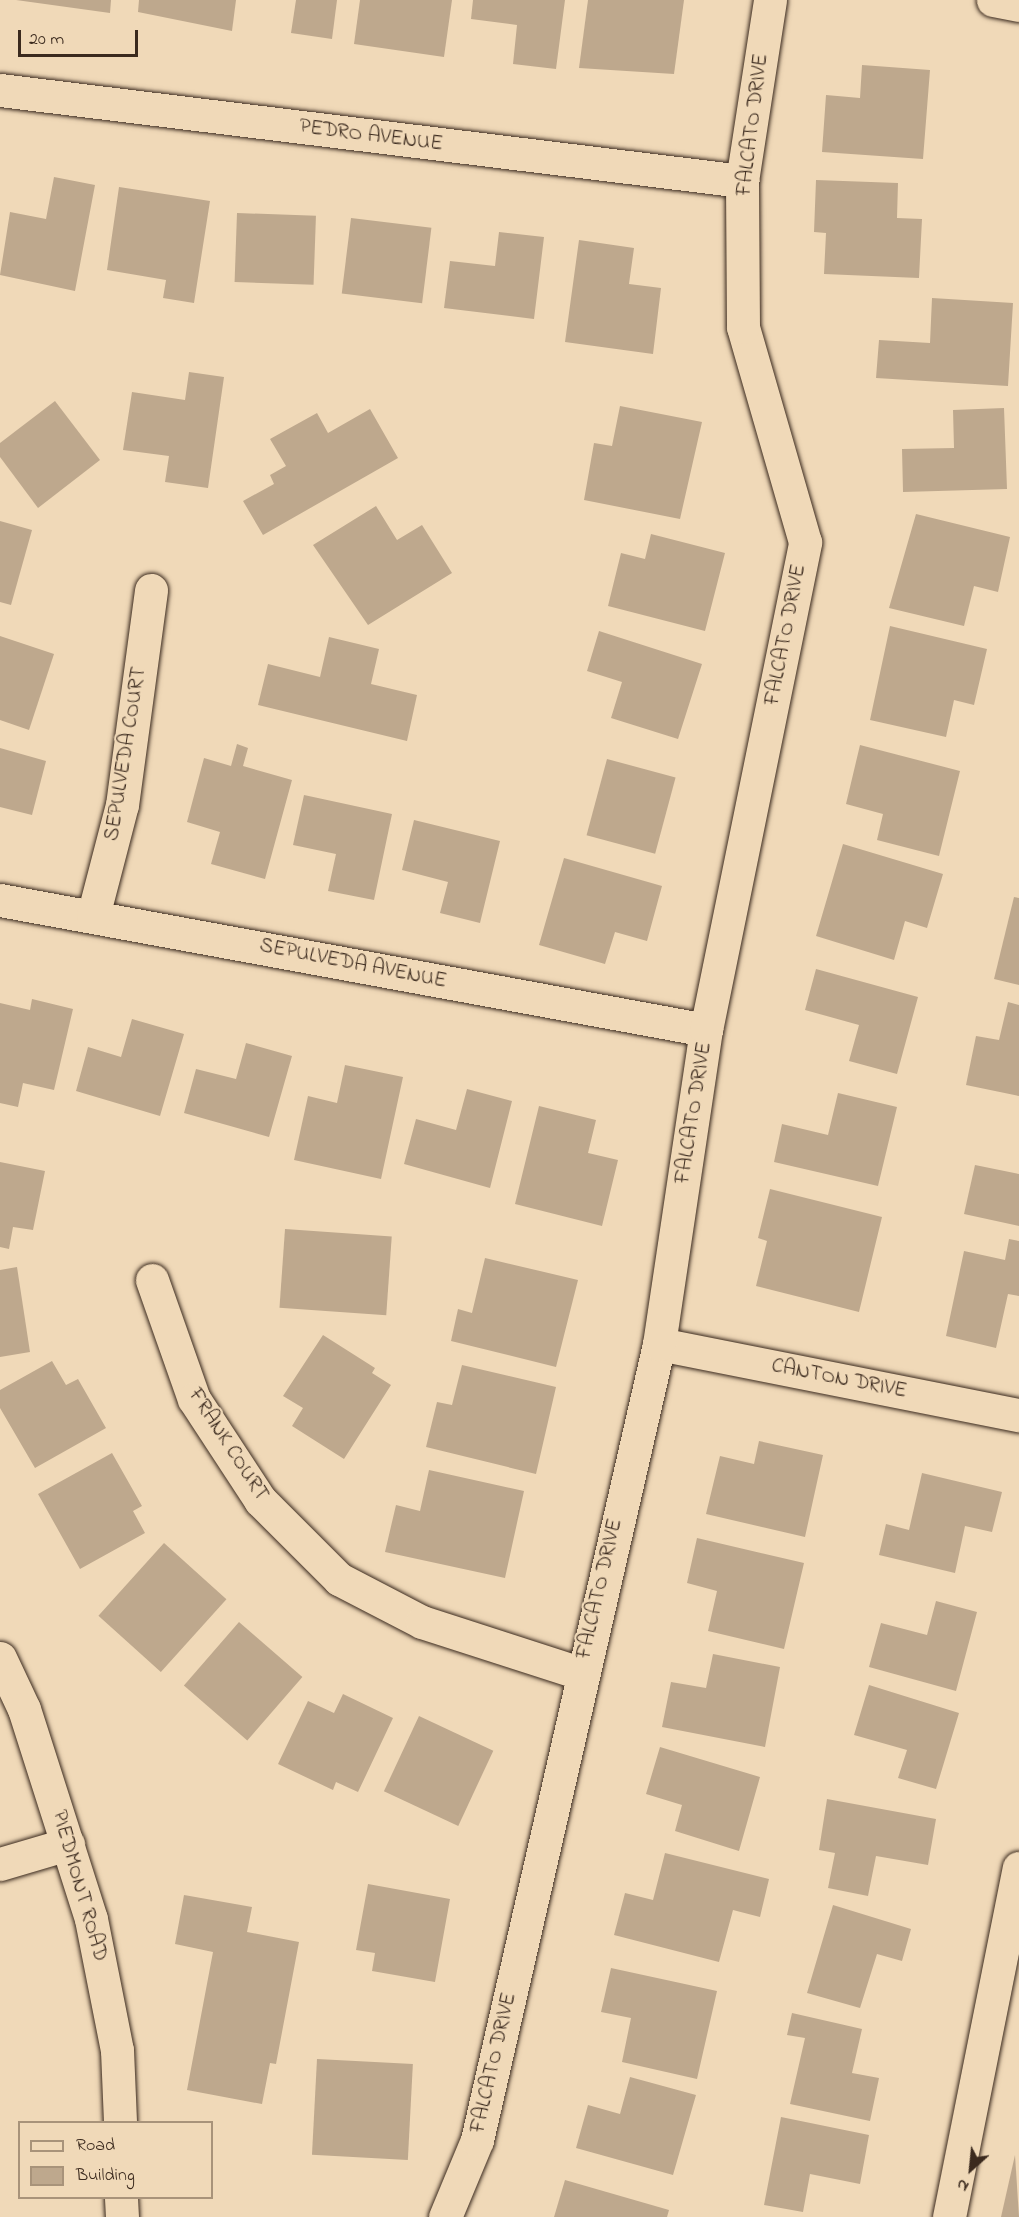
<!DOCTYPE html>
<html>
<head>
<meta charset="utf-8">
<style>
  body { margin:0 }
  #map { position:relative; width:1019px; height:2217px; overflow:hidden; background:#f0d9b8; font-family:"Indie Flower",sans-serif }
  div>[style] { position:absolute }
  .building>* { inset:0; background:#bea88d; transform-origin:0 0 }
  .roads { filter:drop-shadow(0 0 2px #3b2a1e) drop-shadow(0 0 2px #3b2a1e) }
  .minor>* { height:33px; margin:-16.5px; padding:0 16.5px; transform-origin:16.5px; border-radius:16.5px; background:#f0d9b8 }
  .secondary>* { height:33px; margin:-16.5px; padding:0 16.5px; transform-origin:16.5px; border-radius:16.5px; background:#f0d9b8 }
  span { translate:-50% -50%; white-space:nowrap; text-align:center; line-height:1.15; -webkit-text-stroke:4.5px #f0d9b8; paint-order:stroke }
  .street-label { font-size:21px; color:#3b2a1e }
  .legend { position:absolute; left:18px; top:2121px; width:195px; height:78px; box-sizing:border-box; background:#f0d9b8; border:2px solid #a8937a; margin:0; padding:8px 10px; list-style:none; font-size:18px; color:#3b2a1e }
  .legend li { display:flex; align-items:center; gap:12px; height:30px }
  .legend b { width:30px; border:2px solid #a8937a }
  .north { position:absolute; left:941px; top:2139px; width:60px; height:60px; -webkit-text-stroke:4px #f0d9b8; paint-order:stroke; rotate:207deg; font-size:16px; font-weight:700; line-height:24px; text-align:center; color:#3b2a1e }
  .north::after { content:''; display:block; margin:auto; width:21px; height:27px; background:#3b2a1e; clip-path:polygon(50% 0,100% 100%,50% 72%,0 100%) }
  .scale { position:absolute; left:18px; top:30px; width:120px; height:27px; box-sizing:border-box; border:3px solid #3b2a1e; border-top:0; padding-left:8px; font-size:18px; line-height:21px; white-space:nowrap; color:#3b2a1e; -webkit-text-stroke:4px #f0d9b8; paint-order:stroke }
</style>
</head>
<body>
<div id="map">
  <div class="building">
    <div style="clip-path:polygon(16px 0,111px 0,110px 13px)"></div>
    <div style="clip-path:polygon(139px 0,236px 0,232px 31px,138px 12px)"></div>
    <div style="clip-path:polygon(296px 0,337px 0,332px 39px,291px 33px)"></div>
    <div style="clip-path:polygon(360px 0,452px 0,444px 57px,354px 44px)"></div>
    <div style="clip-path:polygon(473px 0,565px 0,556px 69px,513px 64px,517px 25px,471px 19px)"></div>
    <div style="clip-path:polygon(588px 0,684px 0,674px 74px,579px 68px)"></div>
    <div style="clip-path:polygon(862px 65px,930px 70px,923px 159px,822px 152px,826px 95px,860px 98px)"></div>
    <div style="clip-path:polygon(54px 177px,95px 185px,75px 291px,0 275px,10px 212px,46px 219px)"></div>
    <div style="clip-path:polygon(816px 180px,898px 183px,897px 218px,922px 219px,919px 278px,824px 274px,826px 233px,814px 232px)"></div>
    <div style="clip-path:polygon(119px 187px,210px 201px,194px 303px,163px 298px,166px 280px,107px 270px)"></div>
    <div style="left:237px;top:213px;width:79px;height:69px;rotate:2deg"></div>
    <div style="left:351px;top:218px;width:81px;height:76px;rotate:7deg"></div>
    <div style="clip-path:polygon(499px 232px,544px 237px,534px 319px,444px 308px,450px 261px,495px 266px)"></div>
    <div style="clip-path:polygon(579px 240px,634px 248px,629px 284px,661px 288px,653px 354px,565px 342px)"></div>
    <div style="clip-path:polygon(932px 298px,1013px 303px,1008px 386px,876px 378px,879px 340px,930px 343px)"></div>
    <div style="clip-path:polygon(189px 372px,224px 377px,208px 488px,165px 482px,169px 456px,123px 450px,132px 392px,185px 400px)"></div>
    <div style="clip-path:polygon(55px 401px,100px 460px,38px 508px,0 457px,0 443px)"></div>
    <div style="clip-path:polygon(620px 406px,702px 422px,680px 519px,584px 500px,594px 443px,612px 446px)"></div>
    <div style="clip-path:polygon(1004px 408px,1007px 489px,903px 492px,902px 449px,954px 448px,953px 410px)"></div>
    <div style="clip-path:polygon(370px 409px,398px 458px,263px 535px,243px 501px,274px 484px,270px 475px,286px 466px,270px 439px,317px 413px,328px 433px)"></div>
    <div style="clip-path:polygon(376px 506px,397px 540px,422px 525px,452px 573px,368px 625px,313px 545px)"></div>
    <div style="clip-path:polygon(916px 514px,1010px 537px,998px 592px,974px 586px,964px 626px,889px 608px)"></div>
    <div style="clip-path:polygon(0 521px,32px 530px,11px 605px,0 602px)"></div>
    <div style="clip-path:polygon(651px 534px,725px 553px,705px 631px,608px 606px,621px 553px,645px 559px)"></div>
    <div style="clip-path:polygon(890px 626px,987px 649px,974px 705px,954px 700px,946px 737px,870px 720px)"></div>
    <div style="clip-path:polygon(599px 631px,702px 664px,678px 739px,611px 718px,622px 682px,587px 671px)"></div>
    <div style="clip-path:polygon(0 636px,54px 654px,29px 730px,0 720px)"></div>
    <div style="clip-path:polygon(329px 637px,379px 649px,371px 684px,417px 695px,407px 741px,258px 705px,268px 664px,320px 677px)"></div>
    <div style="clip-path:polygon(237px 744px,248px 748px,243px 766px,292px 780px,265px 879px,211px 864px,220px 832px,187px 822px,204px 758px,231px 766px)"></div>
    <div style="clip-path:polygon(860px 745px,960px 771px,939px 856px,877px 840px,883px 814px,846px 804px)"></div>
    <div style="clip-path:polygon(0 748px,46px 761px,32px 815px,0 807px)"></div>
    <div style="left:607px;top:759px;width:71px;height:79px;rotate:15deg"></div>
    <div style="clip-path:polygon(304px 795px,392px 814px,374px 900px,328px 891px,336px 854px,293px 845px)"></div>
    <div style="clip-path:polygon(414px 820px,500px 841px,480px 923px,440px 913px,448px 882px,402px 870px)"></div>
    <div style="clip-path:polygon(843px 844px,943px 874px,927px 928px,905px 921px,894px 960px,816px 936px)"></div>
    <div style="clip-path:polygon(564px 858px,662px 886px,647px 941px,615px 932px,605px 964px,539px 945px)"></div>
    <div style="clip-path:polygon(1014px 897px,1019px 898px,1019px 985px,994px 979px)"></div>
    <div style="clip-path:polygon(816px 969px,918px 997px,897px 1074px,849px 1061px,859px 1025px,805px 1010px)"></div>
    <div style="clip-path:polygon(32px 999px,73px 1009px,54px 1090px,23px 1083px,18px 1107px,0 1103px,0 1003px,30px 1010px)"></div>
    <div style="clip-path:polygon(1008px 1002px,1019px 1005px,1019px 1096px,966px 1085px,976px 1036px,999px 1040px)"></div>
    <div style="clip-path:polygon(132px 1019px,184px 1034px,160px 1116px,76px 1091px,88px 1047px,121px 1057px)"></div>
    <div style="clip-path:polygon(246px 1043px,292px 1056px,269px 1137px,184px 1113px,196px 1069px,236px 1079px)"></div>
    <div style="clip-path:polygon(345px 1065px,403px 1077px,381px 1179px,294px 1160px,308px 1096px,337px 1103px)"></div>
    <div style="clip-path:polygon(467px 1089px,512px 1101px,490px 1188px,404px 1164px,416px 1119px,456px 1130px)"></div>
    <div style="clip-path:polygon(838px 1093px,897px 1107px,878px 1186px,774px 1162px,782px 1124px,828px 1135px)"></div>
    <div style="clip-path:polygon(539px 1106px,596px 1120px,588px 1153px,618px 1160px,602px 1226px,515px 1204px)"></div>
    <div style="clip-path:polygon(0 1162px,45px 1171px,33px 1230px,13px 1227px,9px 1249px,0 1247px)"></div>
    <div style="clip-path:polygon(975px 1165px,1019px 1174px,1019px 1226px,964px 1214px)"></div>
    <div style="clip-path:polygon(770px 1189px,882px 1217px,859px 1312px,756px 1286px,767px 1241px,758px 1238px)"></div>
    <div style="left:285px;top:1229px;width:107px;height:79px;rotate:4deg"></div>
    <div style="clip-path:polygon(1009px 1239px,1019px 1241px,1019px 1296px,1008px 1294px,996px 1348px,946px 1336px,964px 1251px,1005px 1260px)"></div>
    <div style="clip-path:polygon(485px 1258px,578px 1280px,556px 1367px,451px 1341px,458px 1309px,472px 1313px)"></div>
    <div style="clip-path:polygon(17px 1267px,30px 1352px,0 1357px,0 1270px)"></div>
    <div style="clip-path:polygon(323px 1335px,375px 1368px,372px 1373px,391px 1385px,344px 1459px,292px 1426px,303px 1408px,283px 1396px)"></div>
    <div style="clip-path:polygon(52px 1361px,66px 1385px,78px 1379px,106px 1428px,35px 1468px,0 1408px,0 1390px)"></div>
    <div style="clip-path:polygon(462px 1365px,556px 1387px,536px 1474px,426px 1447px,437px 1402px,452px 1405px)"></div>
    <div style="clip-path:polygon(759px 1441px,823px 1455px,805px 1537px,706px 1514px,720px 1456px,754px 1464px)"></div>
    <div style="clip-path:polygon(112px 1453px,142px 1506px,133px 1511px,145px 1533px,80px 1569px,38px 1494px)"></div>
    <div style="clip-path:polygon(429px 1470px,524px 1491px,505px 1578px,385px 1552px,396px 1505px,420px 1511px)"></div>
    <div style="clip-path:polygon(922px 1473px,1002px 1492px,992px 1532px,965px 1526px,955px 1573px,879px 1555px,886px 1524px,909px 1530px)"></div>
    <div style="clip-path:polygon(697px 1538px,804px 1563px,784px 1649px,708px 1631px,717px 1591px,687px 1583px)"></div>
    <div style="left:164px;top:1543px;width:84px;height:98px;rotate:42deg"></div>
    <div style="clip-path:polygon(936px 1601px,977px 1612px,956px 1691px,869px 1667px,881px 1623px,927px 1635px)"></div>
    <div style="left:239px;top:1622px;width:84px;height:84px;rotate:41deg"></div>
    <div style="clip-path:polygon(713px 1654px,780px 1667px,765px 1747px,662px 1727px,671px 1682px,706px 1688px)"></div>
    <div style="clip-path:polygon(869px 1685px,959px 1713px,936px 1789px,898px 1778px,907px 1750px,854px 1735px)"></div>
    <div style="clip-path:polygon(343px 1694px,393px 1718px,358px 1792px,336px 1782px,333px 1790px,278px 1764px,308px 1701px,334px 1713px)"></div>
    <div style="left:419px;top:1716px;width:82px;height:83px;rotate:25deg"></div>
    <div style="clip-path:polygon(660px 1747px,760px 1777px,739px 1851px,675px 1831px,682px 1805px,646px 1794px)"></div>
    <div style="clip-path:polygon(827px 1799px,936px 1819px,928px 1865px,876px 1856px,868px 1896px,828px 1888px,835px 1853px,819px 1850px)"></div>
    <div style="clip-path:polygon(665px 1853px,769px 1879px,760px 1917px,733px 1910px,719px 1962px,614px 1935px,625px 1893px,653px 1900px)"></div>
    <div style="clip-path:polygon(368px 1884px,450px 1899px,435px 1982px,372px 1971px,375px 1953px,356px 1950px)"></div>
    <div style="clip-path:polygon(184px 1895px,252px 1907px,247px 1932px,299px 1942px,276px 2064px,270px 2063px,262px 2104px,187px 2090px,213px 1952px,175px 1944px)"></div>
    <div style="clip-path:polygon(833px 1905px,911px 1929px,902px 1961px,877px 1954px,860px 2008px,807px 1993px)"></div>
    <div style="clip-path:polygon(611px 1968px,717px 1991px,697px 2079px,622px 2062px,631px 2018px,601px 2012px)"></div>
    <div style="clip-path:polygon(792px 2013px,862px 2029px,852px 2073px,879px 2078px,870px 2121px,790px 2104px,805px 2038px,787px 2035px)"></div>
    <div style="left:317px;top:2059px;width:96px;height:96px;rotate:3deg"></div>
    <div style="clip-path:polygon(630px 2077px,696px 2095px,673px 2175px,576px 2148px,588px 2105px,620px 2114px)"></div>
    <div style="clip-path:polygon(781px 2117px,869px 2135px,860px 2184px,810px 2174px,803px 2212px,764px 2205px)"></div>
    <div style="clip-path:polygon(1015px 2155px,1019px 2217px,1001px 2217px)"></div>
    <div style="clip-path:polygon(565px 2180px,669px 2210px,667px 2217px,554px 2217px)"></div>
  </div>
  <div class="roads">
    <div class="minor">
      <div style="left:993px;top:0;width:26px;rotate:11deg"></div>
      <div style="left:0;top:90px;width:748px;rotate:6.99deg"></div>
      <div style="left:0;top:900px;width:718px;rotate:10.43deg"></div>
      <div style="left:93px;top:916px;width:115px;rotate:-75.4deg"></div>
      <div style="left:122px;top:805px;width:217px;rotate:-82.3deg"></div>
      <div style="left:152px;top:1280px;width:126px;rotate:70.6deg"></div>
      <div style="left:194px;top:1399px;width:121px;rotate:56.8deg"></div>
      <div style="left:260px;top:1500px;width:112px;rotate:45deg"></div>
      <div style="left:339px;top:1579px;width:93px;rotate:27.4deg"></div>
      <div style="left:422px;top:1622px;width:166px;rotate:17.9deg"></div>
      <div style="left:659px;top:1344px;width:367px;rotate:11.2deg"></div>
      <div style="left:0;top:1864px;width:71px;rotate:-16.4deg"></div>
      <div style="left:445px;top:2217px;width:83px;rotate:-67.4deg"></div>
      <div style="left:477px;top:2140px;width:817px;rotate:-77.12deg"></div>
      <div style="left:659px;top:1344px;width:317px;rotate:-81.5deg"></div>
      <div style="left:706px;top:1030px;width:498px;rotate:-78.5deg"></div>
      <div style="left:805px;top:542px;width:224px;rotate:-106.1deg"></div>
      <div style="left:743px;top:327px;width:146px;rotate:-90.4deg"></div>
      <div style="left:742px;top:181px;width:183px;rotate:-81.2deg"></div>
      <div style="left:949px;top:2217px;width:356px;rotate:-78.7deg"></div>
    </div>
    <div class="secondary">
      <div style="left:0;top:1658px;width:56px;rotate:64.8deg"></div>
      <div style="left:24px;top:1709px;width:220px;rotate:72.3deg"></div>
      <div style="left:91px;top:1919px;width:134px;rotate:78.8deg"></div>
      <div style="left:117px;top:2050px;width:72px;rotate:87.6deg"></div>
      <div style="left:121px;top:2198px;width:19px;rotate:87deg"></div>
    </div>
  </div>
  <div class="street-label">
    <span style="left:753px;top:125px;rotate:-83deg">FALCATO DRIVE</span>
    <span style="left:371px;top:136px;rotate:7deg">PEDRO AVENUE</span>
    <span style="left:786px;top:635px;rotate:-79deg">FALCATO DRIVE</span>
    <span style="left:126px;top:754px;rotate:-81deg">SEPULVEDA COURT</span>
    <span style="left:353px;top:964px;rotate:11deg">SEPULVEDA AVENUE</span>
    <span style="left:694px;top:1113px;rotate:-81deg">FALCATO DRIVE</span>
    <span style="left:839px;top:1379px;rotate:11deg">CANTON DRIVE</span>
    <span style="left:228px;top:1445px;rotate:57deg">FRANK COURT</span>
    <span style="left:600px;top:1589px;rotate:-77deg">FALCATO DRIVE</span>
    <span style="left:79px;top:1886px;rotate:74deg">PIEDMONT ROAD</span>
    <span style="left:494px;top:2063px;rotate:-77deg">FALCATO DRIVE</span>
  </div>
  <ul class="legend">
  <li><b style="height:8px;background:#f0d9b8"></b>Road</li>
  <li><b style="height:16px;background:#bea88d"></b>Building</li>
  </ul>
  <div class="north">N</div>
  <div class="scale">20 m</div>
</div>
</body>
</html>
